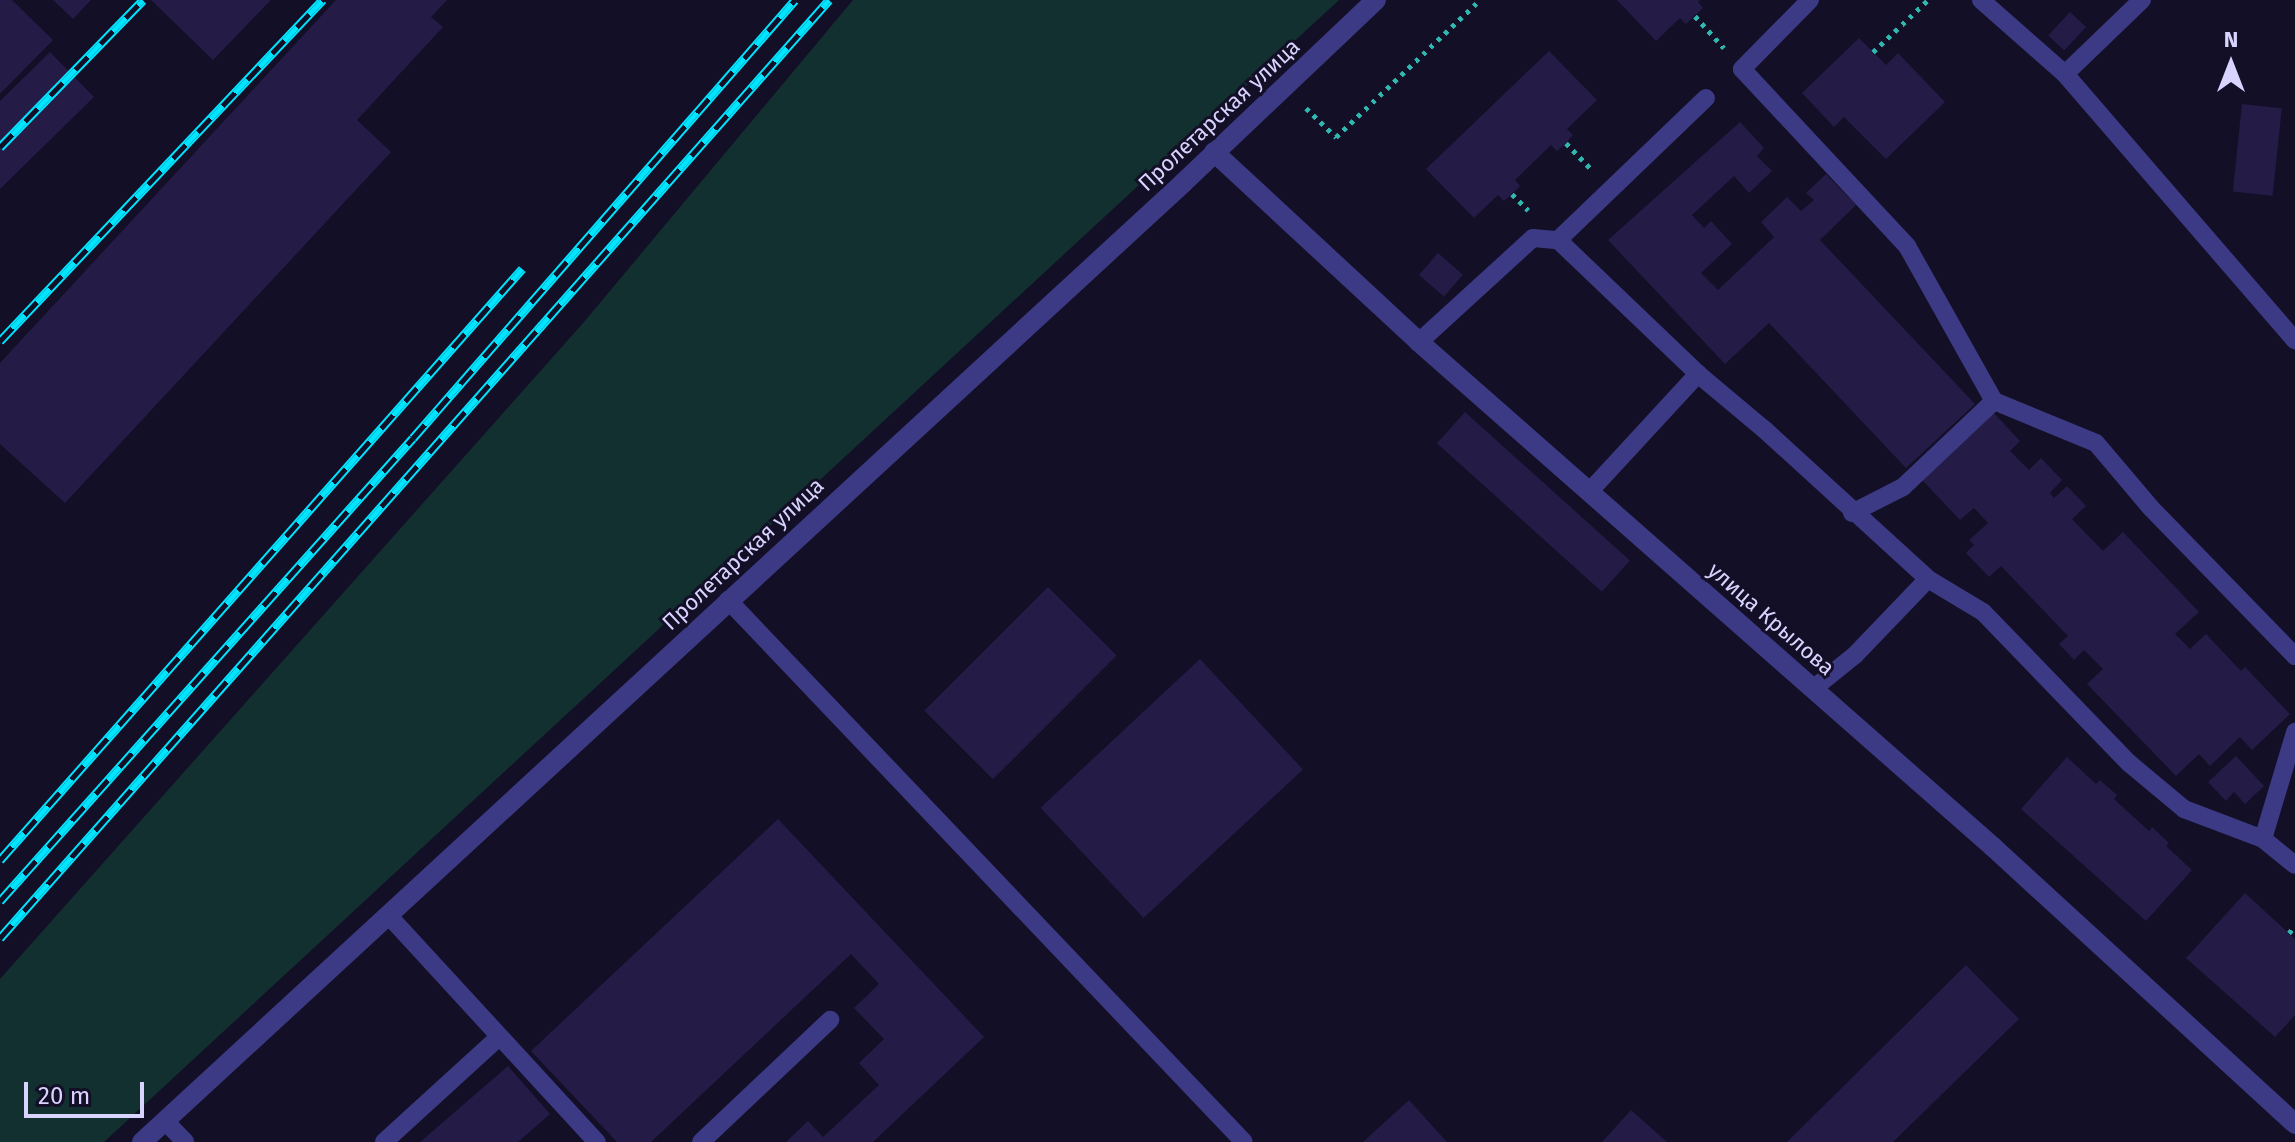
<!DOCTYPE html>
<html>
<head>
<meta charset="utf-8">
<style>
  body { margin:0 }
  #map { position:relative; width:2295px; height:1142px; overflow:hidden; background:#130f26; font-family:"Fira Sans",sans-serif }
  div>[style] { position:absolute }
  .green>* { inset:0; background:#12302f }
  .building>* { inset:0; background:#241b47; transform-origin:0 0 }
  .path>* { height:5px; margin-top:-2.5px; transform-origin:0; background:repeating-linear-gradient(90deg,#2fb8b0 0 4px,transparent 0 10px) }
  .service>* { height:18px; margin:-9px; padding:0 9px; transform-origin:9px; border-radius:9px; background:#3d3a85 }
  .minor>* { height:20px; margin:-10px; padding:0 10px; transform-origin:10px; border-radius:10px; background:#3d3a85 }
  .tertiary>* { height:20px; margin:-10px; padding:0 10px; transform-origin:10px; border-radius:10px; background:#3d3a85 }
  .rail>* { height:9px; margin-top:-4.5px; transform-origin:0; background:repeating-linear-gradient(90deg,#130f26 0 18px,#00e5ff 0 36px); box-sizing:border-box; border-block:2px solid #00e5ff }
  span { translate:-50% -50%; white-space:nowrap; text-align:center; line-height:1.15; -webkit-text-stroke:6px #130f26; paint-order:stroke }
  .street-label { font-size:22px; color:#d9d4ff }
  .north { position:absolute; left:2191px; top:24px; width:80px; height:80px; -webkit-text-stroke:6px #130f26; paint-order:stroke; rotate:0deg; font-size:22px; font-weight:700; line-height:32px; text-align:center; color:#d9d4ff }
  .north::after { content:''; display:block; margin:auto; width:28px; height:36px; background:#d9d4ff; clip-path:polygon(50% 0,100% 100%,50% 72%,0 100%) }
  .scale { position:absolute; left:24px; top:1082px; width:120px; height:36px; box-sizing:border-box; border:4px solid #d9d4ff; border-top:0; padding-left:10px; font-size:24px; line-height:28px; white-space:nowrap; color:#d9d4ff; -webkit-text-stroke:6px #130f26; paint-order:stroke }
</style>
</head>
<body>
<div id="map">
  <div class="green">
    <div style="clip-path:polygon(853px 0,1339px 0,104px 1142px,0 1142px,0 979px,584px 322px)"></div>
  </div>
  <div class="building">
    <div style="clip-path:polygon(0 0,12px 0,53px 40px,0 94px)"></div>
    <div style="clip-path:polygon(53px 0,91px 0,73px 19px)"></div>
    <div style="clip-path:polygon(151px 0,271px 0,213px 60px)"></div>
    <div style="clip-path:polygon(336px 0,447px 0,431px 17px,443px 27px,357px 120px,391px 152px,65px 503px,0 444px,0 363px)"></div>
    <div style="clip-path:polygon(1617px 0,1700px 0,1698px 2px,1703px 8px,1686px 24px,1680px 18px,1656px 41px)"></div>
    <div style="left:2070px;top:12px;width:22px;height:32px;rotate:43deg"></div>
    <div style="clip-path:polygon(1859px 38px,1886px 65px,1898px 53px,1945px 102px,1886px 159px,1844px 117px,1834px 127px,1802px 93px)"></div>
    <div style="clip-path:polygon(1549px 51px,1597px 100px,1567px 129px,1573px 135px,1566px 143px,1557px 151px,1551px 145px,1515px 180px,1520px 186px,1512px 194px,1504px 201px,1498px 195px,1474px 218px,1426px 169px)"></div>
    <div style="clip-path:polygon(50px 52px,94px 97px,0 189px,0 101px)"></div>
    <div style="left:2242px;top:104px;width:40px;height:88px;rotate:6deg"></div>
    <div style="clip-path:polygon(1740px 122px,1764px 148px,1757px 156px,1772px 171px,1749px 193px,1734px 176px,1692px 215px,1704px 228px,1711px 221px,1732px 244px,1701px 273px,1718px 290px,1774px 237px,1761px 222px,1787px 197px,1801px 211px,1814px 200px,1806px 193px,1826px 174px,1856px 205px,1820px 240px,1975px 404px,1906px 468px,1769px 323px,1725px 364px,1608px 240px)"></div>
    <div style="left:1438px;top:253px;width:33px;height:29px;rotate:41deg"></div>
    <div style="left:1465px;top:412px;width:222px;height:42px;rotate:42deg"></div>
    <div style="clip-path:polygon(1993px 412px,2020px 441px,2010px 451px,2029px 470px,2041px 458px,2062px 480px,2050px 493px,2054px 498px,2067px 486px,2086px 506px,2072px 519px,2103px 551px,2123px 532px,2199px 612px,2175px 634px,2190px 649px,2206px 634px,2241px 671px,2245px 667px,2290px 714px,2252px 750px,2240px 737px,2210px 766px,2199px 754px,2176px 776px,2087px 684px,2103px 669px,2084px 650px,2074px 660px,2059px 644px,2068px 636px,2001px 566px,1989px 577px,1966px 553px,1974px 545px,1969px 540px,1988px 523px,1974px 508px,1960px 520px,1922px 480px)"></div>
    <div style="left:1048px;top:587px;width:97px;height:175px;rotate:45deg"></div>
    <div style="left:1200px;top:659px;width:151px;height:218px;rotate:47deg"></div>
    <div style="clip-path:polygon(2236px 756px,2264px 786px,2245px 804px,2234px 792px,2226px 801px,2208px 782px)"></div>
    <div style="clip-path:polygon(2067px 757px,2096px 784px,2100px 780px,2117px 795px,2114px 799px,2149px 831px,2152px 827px,2169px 843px,2166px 846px,2192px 870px,2146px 921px,2021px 809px)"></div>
    <div style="clip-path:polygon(778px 819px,984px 1037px,873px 1142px,786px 1142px,808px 1121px,823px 1137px,879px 1085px,859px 1063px,884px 1039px,854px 1008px,879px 984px,851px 954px,651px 1142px,617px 1142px,531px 1051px)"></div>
    <div style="clip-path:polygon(2245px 893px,2295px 939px,2295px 1015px,2275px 1037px,2186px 958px)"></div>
    <div style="clip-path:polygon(1966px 965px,2019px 1019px,1893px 1142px,1787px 1142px)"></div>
    <div style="clip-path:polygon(508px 1066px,550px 1114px,518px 1142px,420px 1142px)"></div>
    <div style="clip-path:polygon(1409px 1100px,1447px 1142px,1363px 1142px)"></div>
    <div style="clip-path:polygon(1631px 1110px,1667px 1142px,1602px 1142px)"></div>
  </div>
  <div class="path">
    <div style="left:1695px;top:16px;width:43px;rotate:47.8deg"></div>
    <div style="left:1873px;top:52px;width:76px;rotate:-43.4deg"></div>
    <div style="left:1306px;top:108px;width:42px;rotate:44deg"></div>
    <div style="left:1336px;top:137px;width:199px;rotate:-43.6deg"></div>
    <div style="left:1566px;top:143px;width:35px;rotate:46deg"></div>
    <div style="left:1512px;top:194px;width:23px;rotate:45deg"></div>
    <div style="left:2289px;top:933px;width:9px;rotate:-49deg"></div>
  </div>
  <div class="service">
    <div style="left:1810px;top:0;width:97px;rotate:134.6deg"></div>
    <div style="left:1742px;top:69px;width:242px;rotate:47deg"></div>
    <div style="left:1907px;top:246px;width:178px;rotate:60.7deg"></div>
    <div style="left:1994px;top:401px;width:110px;rotate:22.4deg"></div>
    <div style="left:2096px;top:443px;width:84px;rotate:49.8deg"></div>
    <div style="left:2150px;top:507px;width:208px;rotate:45.8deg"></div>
    <div style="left:1981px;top:0;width:112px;rotate:41.4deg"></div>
    <div style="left:2065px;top:74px;width:352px;rotate:49.2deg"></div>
    <div style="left:2065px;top:74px;width:107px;rotate:-43.9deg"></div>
    <div style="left:1558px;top:240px;width:194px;rotate:43.7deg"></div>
    <div style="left:1698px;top:374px;width:87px;rotate:39.9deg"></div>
    <div style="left:1765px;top:430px;width:221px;rotate:42.4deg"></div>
    <div style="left:1928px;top:579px;width:64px;rotate:31deg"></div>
    <div style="left:1983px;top:612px;width:210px;rotate:46deg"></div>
    <div style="left:2129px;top:763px;width:72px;rotate:39.9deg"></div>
    <div style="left:2184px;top:809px;width:85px;rotate:20.8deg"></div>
    <div style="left:2263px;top:839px;width:41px;rotate:39.1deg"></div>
    <div style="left:1419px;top:342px;width:154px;rotate:-42.4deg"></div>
    <div style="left:1533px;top:238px;width:25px;rotate:5deg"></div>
    <div style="left:1558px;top:240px;width:205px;rotate:-43.8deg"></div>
    <div style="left:1589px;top:492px;width:161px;rotate:-47.3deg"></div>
    <div style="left:1852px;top:513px;width:57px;rotate:-27deg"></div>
    <div style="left:1903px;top:487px;width:125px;rotate:-43.4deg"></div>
    <div style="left:728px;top:600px;width:748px;rotate:46.41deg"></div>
    <div style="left:1814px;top:688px;width:53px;rotate:-38.8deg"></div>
    <div style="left:1855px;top:655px;width:105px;rotate:-46.2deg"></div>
    <div style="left:2263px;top:839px;width:112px;rotate:-73.3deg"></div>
    <div style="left:389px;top:916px;width:307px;rotate:47.4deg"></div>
    <div style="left:165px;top:1121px;width:29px;rotate:46deg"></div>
    <div style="left:384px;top:1142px;width:156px;rotate:-42.4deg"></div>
    <div style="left:701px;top:1142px;width:178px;rotate:-43.4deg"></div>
  </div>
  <div class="minor">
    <div style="left:1214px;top:152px;width:280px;rotate:42.8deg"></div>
    <div style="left:1419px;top:342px;width:765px;rotate:41.34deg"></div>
    <div style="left:1993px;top:847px;width:410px;rotate:42.5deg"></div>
  </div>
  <div class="tertiary">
    <div style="left:142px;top:1142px;width:1415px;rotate:-42.65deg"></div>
    <div style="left:1183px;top:183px;width:266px;rotate:-43.5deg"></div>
  </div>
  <div class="rail">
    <div style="left:0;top:147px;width:205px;rotate:-45.8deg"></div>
    <div style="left:0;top:341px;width:470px;rotate:-46.6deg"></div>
    <div style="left:0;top:860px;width:789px;rotate:-48.55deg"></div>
    <div style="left:0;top:901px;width:620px;rotate:-48.27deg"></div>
    <div style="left:413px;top:438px;width:581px;rotate:-48.91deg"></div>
    <div style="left:0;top:938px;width:1252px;rotate:-48.53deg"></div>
  </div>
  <div class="street-label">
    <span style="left:1219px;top:115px;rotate:-43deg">Пролетарская улица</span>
    <span style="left:743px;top:554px;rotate:-43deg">Пролетарская улица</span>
    <span style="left:1771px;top:619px;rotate:41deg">улица Крылова</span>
  </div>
  <div class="north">N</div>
  <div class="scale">20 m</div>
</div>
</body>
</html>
